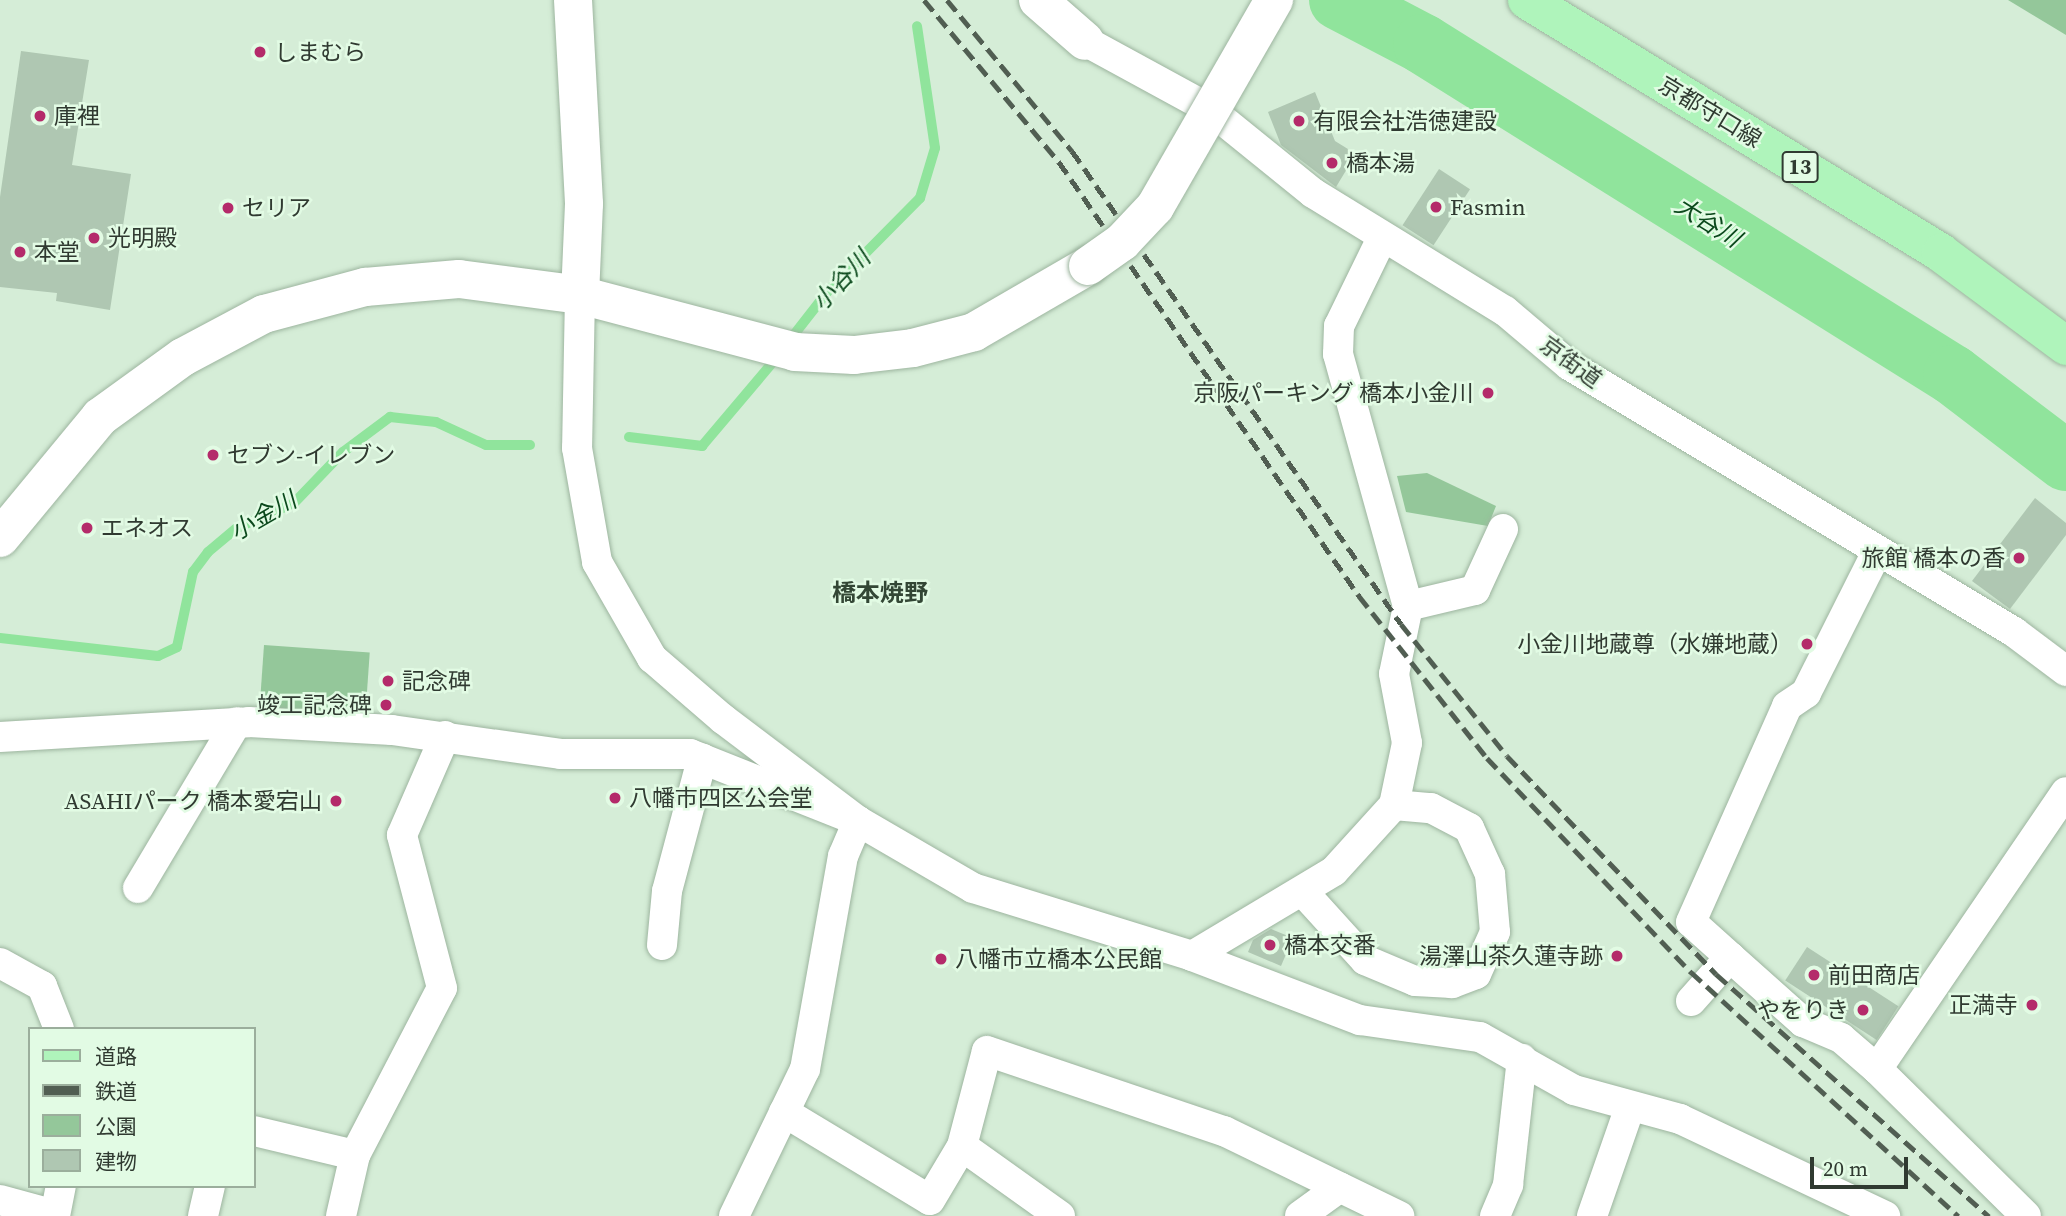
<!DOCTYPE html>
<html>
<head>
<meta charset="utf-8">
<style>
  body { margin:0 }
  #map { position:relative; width:2066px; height:1216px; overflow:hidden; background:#d5edd7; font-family:"Source Serif 4","Noto Sans JP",serif }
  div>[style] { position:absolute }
  .green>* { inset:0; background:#94c79a; transform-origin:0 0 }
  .stream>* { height:10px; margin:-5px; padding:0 5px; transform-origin:5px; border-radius:5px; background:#90e49c }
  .river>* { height:60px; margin:-30px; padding:0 30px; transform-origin:30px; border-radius:30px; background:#90e49c }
  .building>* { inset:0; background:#afc7b2; transform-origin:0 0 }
  .roads { filter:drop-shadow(0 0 2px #9db59f) drop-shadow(0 0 2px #9db59f) }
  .street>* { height:30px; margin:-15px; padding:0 15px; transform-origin:15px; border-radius:15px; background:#fff }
  .secondary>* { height:38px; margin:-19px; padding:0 19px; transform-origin:19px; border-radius:19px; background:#fff }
  .primary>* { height:38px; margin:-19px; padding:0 19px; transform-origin:19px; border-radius:19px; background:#aff4bb }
  .rail>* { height:5px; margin-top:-2.5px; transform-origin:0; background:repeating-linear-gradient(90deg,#515e52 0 14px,transparent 0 21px) }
  .bridges { filter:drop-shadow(0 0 2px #9db59f) drop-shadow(0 0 2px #9db59f) }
  .secondary-bridge>* { height:38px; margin:-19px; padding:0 19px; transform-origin:19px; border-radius:19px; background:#fff }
  .dots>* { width:19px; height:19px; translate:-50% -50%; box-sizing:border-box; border:4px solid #e2fbe4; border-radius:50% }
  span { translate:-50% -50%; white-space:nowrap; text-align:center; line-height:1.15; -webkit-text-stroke:5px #e2fbe4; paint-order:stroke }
  .shield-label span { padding:2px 5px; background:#e2fbe4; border:2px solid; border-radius:5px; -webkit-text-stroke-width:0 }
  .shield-label { font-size:21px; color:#303a31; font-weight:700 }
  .poi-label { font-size:23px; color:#303a31 }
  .left { translate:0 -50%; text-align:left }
  .right { translate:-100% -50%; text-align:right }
  .street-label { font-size:23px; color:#303a31 }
  .water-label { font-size:24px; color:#0b491c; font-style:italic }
  .neighbourhood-label { font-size:24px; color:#334735; font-weight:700 }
  .legend { position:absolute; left:28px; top:1027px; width:228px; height:161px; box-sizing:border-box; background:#e2fbe4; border:2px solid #9bae9c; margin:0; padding:9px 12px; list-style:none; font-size:21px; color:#303a31 }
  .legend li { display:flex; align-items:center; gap:14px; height:35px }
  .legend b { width:35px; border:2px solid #9bae9c }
  .scale { position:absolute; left:1810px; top:1157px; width:98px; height:32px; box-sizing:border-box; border:4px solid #303a31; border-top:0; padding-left:9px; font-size:21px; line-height:24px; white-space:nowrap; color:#303a31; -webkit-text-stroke:5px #e2fbe4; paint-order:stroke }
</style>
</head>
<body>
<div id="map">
  <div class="green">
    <div style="clip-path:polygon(2008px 0,2066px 0,2066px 35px)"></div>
    <div style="clip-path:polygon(1427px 473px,1496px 506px,1488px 526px,1406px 512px,1397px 476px)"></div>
    <div style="left:264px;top:645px;width:106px;height:62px;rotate:4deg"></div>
  </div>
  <div class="stream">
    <div style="left:789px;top:341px;width:63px;rotate:-52deg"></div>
    <div style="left:828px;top:291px;width:131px;rotate:-45.3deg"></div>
    <div style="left:920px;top:198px;width:52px;rotate:-73.3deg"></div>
    <div style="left:935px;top:148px;width:123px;rotate:-98.4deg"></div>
    <div style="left:629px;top:437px;width:74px;rotate:7deg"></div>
    <div style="left:702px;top:446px;width:118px;rotate:-49.8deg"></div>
    <div style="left:0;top:638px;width:159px;rotate:6.5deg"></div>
    <div style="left:158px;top:656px;width:21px;rotate:-25deg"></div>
    <div style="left:177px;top:647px;width:77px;rotate:-78deg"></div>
    <div style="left:193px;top:572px;width:25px;rotate:-53deg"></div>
    <div style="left:208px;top:552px;width:38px;rotate:-40deg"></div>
    <div style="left:237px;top:528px;width:62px;rotate:-23.7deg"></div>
    <div style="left:294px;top:503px;width:71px;rotate:-46.1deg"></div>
    <div style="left:343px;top:452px;width:59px;rotate:-36.7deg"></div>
    <div style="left:390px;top:417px;width:46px;rotate:6.2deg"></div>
    <div style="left:436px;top:422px;width:55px;rotate:24.7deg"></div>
    <div style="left:486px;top:445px;width:44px"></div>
  </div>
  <div class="river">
    <div style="left:1339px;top:0;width:95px;rotate:27.6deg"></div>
    <div style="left:1423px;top:44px;width:625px;rotate:31.99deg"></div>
    <div style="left:1953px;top:375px;width:142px;rotate:37.3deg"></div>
  </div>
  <div class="building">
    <div style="clip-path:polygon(21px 51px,89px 60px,72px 165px,131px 174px,110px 310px,56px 301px,57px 293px,0 287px,0 197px)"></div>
    <div style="clip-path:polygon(1315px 92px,1335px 141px,1356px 154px,1336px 187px,1281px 145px,1268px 112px)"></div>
    <div style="left:1439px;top:169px;width:37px;height:67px;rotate:33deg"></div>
    <div style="clip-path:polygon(2035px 498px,2066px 523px,2066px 535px,2010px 609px,1972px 581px)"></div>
    <div style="clip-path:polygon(1271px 929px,1293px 938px,1281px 966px,1248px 952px,1253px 940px)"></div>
    <div style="left:1807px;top:947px;width:109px;height:40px;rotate:33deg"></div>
  </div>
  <div class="roads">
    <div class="street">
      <div style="left:1085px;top:41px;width:140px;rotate:28.6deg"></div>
      <div style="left:1208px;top:108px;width:135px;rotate:39deg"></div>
      <div style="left:1313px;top:193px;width:225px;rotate:31.6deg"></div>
      <div style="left:1505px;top:311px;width:84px;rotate:40.2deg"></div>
      <div style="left:1569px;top:365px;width:519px;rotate:30.96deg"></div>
      <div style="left:2014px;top:632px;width:65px;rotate:36.9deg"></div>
      <div style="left:1382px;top:238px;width:98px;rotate:116deg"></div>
      <div style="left:1339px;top:326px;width:28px;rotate:92deg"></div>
      <div style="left:1338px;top:354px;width:262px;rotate:74.5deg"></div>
      <div style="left:1408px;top:606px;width:69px;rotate:101.6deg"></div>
      <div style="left:1394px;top:674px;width:70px;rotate:79.3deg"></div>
      <div style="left:1407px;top:743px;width:63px;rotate:101.8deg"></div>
      <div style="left:580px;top:295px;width:153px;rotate:91.1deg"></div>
      <div style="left:577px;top:448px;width:116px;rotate:80deg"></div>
      <div style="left:597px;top:562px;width:111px;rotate:60.2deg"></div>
      <div style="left:652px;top:658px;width:94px;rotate:40.7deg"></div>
      <div style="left:723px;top:719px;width:169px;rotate:37.1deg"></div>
      <div style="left:858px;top:821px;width:133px;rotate:30.2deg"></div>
      <div style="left:973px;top:888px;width:229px;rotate:17.2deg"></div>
      <div style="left:1192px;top:956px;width:165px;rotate:-30.9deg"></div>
      <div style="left:1334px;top:871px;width:89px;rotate:-47.7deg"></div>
      <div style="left:1394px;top:805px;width:37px;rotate:5deg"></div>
      <div style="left:1431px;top:808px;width:43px;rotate:27.8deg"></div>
      <div style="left:1469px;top:828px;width:51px;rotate:65.5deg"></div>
      <div style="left:1490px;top:874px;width:58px;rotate:85.1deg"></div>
      <div style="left:1495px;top:932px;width:46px;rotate:114.3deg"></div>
      <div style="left:1476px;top:974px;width:26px;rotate:159deg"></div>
      <div style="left:1452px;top:983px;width:37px;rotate:-177deg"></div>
      <div style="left:1415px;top:981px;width:54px;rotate:-157.2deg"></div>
      <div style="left:1365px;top:960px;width:91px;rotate:-132.3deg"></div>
      <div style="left:1408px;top:606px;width:69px;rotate:-13.4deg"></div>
      <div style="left:1475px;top:590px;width:67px;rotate:-65.3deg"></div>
      <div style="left:0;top:737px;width:249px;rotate:-3.4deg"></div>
      <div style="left:249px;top:722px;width:143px;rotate:3.2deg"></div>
      <div style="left:392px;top:730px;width:170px;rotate:8.1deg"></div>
      <div style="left:560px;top:754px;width:130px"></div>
      <div style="left:690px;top:754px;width:181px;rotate:21.7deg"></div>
      <div style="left:858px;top:821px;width:38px;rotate:113deg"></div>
      <div style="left:843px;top:856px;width:216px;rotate:100.1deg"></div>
      <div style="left:805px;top:1069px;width:163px;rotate:115.8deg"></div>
      <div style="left:138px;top:888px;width:193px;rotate:-59.2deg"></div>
      <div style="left:662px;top:945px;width:54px;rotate:-84.7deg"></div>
      <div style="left:667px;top:891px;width:137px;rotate:-75.1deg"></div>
      <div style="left:1192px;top:956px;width:180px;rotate:20.9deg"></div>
      <div style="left:1360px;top:1020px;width:121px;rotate:8.1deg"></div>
      <div style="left:1480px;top:1037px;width:108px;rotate:29.4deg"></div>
      <div style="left:1574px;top:1090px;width:110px;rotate:15.3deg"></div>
      <div style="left:1680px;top:1119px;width:227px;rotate:25.3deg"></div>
      <div style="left:1730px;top:957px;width:52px;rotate:-138.1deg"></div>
      <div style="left:1691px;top:922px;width:236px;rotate:-66deg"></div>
      <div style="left:1787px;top:706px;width:23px;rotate:-34deg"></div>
      <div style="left:1806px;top:693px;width:158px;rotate:-63.3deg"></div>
      <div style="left:0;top:963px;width:48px;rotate:28.7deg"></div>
      <div style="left:42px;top:986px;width:46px;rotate:68.4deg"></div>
      <div style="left:1691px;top:1001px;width:59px;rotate:-48.4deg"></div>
      <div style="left:1730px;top:957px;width:98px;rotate:41.7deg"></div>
      <div style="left:1803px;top:1022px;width:41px;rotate:22.8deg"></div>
      <div style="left:1841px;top:1038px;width:48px;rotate:40.7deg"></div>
      <div style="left:1877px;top:1069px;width:335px;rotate:-55.7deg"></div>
      <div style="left:1877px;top:1069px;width:209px;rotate:44.6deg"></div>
      <div style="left:784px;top:1112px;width:170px;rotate:31.1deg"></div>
      <div style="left:930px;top:1200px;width:63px;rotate:-59.3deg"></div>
      <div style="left:254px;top:1131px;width:104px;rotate:13.4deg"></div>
      <div style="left:0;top:1200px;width:57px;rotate:15.3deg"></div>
      <div style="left:55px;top:1216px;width:31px;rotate:-79deg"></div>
      <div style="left:203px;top:1216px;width:31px;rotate:-77deg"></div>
      <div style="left:341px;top:1216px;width:63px;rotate:-77.1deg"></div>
      <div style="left:355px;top:1155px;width:188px;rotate:-62.5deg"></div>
      <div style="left:442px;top:988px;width:158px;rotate:-104.7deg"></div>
      <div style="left:402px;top:835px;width:108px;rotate:-66.5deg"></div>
      <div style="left:1060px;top:1216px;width:120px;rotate:-144.5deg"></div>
      <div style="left:962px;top:1146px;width:98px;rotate:-75.3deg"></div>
      <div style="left:987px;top:1051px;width:250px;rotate:18.7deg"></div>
      <div style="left:1224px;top:1131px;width:195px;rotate:25.9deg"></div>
      <div style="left:1300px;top:1216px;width:49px;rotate:-35.9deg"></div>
      <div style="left:1495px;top:1216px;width:34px;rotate:-67deg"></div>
      <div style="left:1508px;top:1185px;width:127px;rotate:-83.7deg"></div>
      <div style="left:1592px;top:1216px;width:115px;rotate:-70.8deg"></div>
    </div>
    <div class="secondary">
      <div style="left:573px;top:0;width:204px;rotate:86.9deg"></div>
      <div style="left:584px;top:204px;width:91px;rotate:92.5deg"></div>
      <div style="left:1038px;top:0;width:62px;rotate:41.1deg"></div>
      <div style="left:0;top:538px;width:157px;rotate:-50.4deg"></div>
      <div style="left:100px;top:417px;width:102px;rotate:-35.9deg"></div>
      <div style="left:183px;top:357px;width:92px;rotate:-28deg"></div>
      <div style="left:264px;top:314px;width:105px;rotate:-15deg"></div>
      <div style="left:365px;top:287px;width:94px;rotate:-4.9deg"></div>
      <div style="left:459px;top:279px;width:122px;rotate:7.5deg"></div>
      <div style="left:580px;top:295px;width:222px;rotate:14.8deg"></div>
      <div style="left:795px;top:352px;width:59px;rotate:2.9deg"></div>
      <div style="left:854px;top:355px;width:59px;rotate:-6.8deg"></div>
      <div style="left:913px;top:348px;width:63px;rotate:-14.7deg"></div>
      <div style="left:974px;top:332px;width:132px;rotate:-30.1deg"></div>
    </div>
    <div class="primary">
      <div style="left:1527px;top:0;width:485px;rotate:31.4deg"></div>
      <div style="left:1941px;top:253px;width:156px;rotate:36.6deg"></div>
    </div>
  </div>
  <div class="rail">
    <div style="left:924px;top:0;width:211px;rotate:50.2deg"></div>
    <div style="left:1059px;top:162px;width:528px;rotate:55.35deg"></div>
    <div style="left:1359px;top:596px;width:206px;rotate:51.7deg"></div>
    <div style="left:1487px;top:758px;width:296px;rotate:46.4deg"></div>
    <div style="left:1691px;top:972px;width:362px;rotate:42.4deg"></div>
    <div style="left:947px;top:0;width:196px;rotate:50.4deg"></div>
    <div style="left:1072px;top:151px;width:576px;rotate:55.18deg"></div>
    <div style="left:1401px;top:624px;width:169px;rotate:51.2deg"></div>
    <div style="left:1507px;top:756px;width:302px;rotate:46.2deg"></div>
    <div style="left:1716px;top:974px;width:365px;rotate:41.6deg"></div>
  </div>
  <div class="bridges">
    <div class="secondary-bridge">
      <div style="left:1088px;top:266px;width:42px;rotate:-35.2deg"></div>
      <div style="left:1122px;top:242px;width:48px;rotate:-46.7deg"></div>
      <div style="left:1155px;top:207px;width:239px;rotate:-60.1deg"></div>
    </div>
  </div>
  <div class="dots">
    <div style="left:260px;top:52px;background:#b42b6a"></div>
    <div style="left:40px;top:116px;background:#b42b6a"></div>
    <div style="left:1299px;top:121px;background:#b42b6a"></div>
    <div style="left:1332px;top:163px;background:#b42b6a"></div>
    <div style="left:1436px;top:207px;background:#b42b6a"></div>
    <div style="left:228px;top:208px;background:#b42b6a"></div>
    <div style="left:94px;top:238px;background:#b42b6a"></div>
    <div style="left:20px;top:252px;background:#b42b6a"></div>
    <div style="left:1488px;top:393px;background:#b42b6a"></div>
    <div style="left:213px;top:455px;background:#b42b6a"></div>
    <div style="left:87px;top:528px;background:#b42b6a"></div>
    <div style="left:2019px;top:558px;background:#b42b6a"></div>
    <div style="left:1807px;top:644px;background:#b42b6a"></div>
    <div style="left:388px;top:681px;background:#b42b6a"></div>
    <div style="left:386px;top:705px;background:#b42b6a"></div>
    <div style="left:615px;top:798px;background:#b42b6a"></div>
    <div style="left:336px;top:801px;background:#b42b6a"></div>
    <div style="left:1270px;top:945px;background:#b42b6a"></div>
    <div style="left:1617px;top:956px;background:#b42b6a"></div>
    <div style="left:941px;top:959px;background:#b42b6a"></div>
    <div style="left:1814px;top:975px;background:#b42b6a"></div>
    <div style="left:2032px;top:1005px;background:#b42b6a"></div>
    <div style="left:1863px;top:1010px;background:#b42b6a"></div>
  </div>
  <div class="shield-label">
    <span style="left:1800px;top:167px">13</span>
  </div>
  <div class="poi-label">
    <span class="left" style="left:274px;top:52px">しまむら</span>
    <span class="left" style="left:54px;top:116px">庫裡</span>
    <span class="left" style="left:1313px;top:121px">有限会社浩徳建設</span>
    <span class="left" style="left:1346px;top:163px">橋本湯</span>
    <span class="left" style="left:1450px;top:207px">Fasmin</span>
    <span class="left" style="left:242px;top:208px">セリア</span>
    <span class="left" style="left:108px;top:238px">光明殿</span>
    <span class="left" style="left:34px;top:252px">本堂</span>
    <span class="right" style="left:1474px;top:393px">京阪パーキング 橋本小金川</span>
    <span class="left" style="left:227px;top:455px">セブン-イレブン</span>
    <span class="left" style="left:101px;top:528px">エネオス</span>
    <span class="right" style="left:2005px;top:558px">旅館 橋本の香</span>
    <span class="right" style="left:1793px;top:644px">小金川地蔵尊（水嫌地蔵）</span>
    <span class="left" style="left:402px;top:681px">記念碑</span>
    <span class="right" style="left:372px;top:705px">竣工記念碑</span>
    <span class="left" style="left:629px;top:798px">八幡市四区公会堂</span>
    <span class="right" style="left:322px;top:801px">ASAHIパーク 橋本愛宕山</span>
    <span class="left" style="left:1284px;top:945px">橋本交番</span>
    <span class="right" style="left:1603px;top:956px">湯澤山茶久蓮寺跡</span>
    <span class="left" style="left:955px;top:959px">八幡市立橋本公民館</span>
    <span class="left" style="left:1828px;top:975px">前田商店</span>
    <span class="right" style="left:2018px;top:1005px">正満寺</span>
    <span class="right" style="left:1849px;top:1010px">やをりき</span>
  </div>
  <div class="street-label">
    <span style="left:1710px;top:112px;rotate:31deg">京都守口線</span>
    <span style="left:1571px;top:362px;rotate:36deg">京街道</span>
  </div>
  <div class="water-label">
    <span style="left:1708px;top:222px;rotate:32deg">大谷川</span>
    <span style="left:841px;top:280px;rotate:-47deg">小谷川</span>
    <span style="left:263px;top:516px;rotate:-30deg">小金川</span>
  </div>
  <div class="neighbourhood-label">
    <span style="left:880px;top:593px">橋本焼野</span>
  </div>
  <ul class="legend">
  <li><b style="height:9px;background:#aff4bb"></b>道路</li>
  <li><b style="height:9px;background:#515e52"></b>鉄道</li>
  <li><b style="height:19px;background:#94c79a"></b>公園</li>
  <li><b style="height:19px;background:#afc7b2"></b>建物</li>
  </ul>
  <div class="scale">20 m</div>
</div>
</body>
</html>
